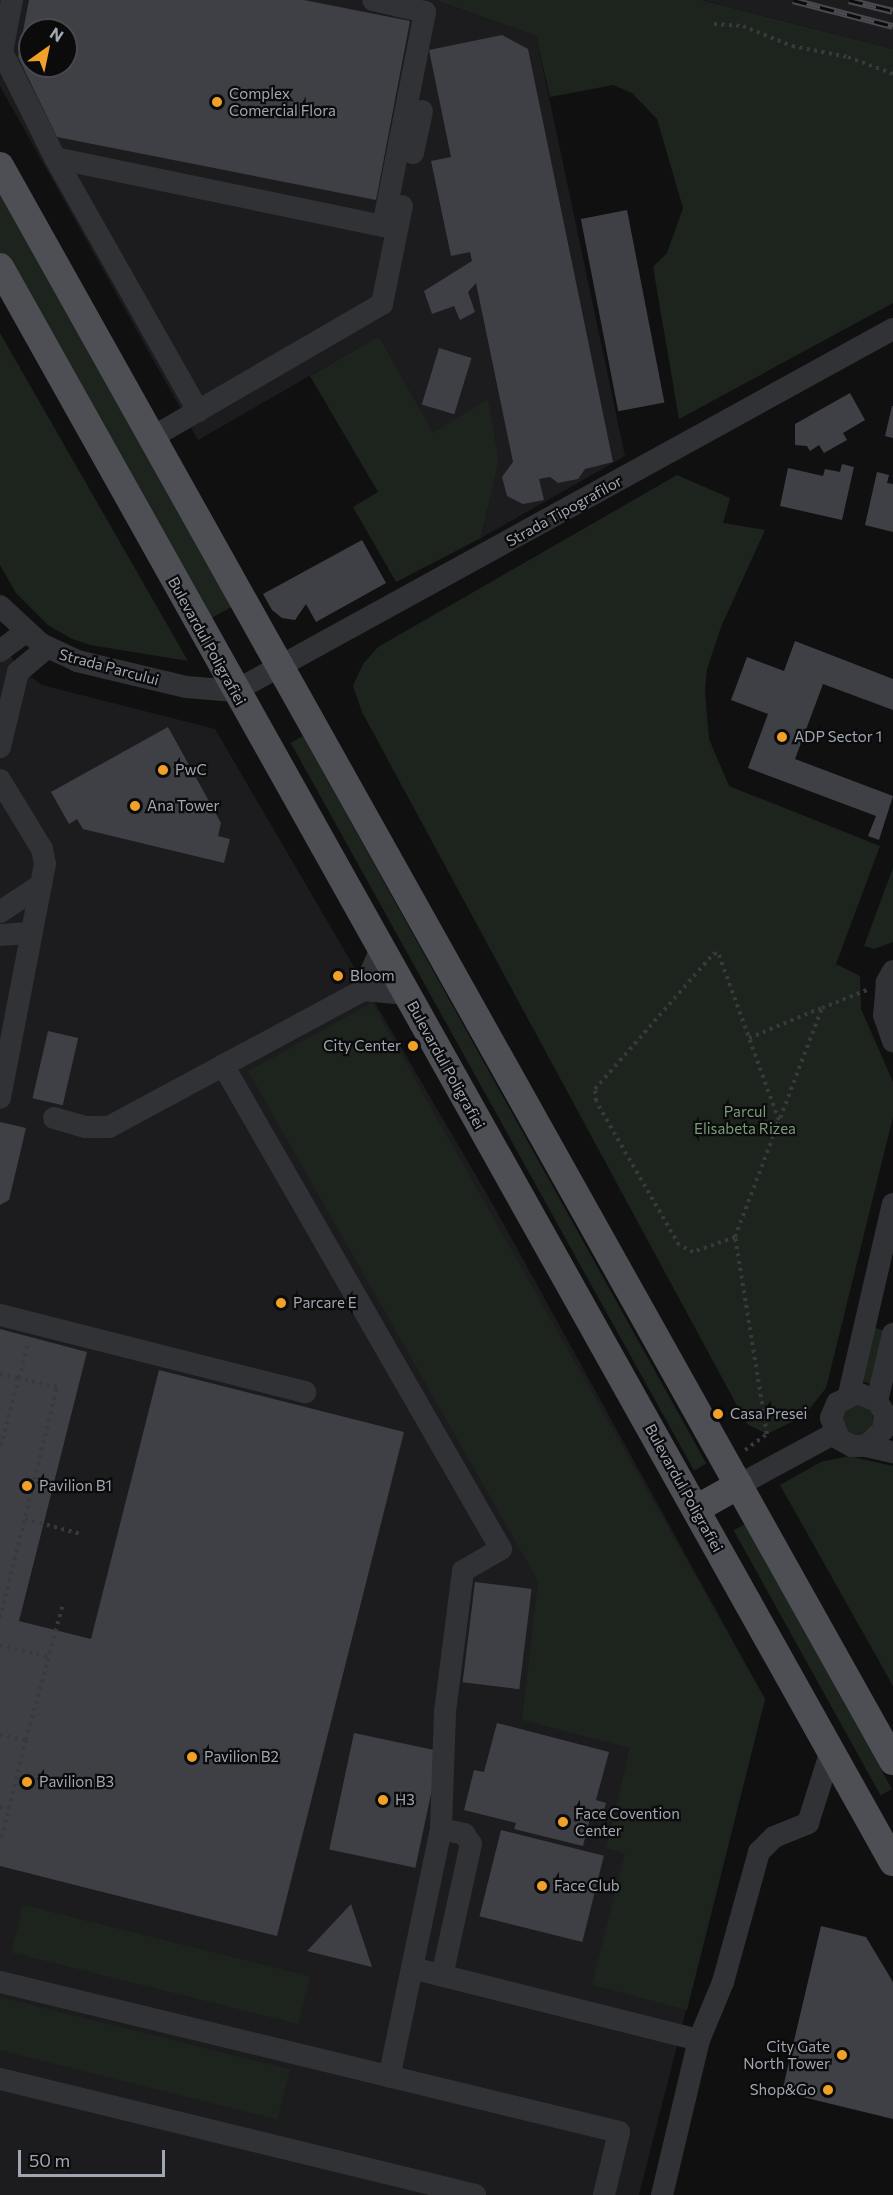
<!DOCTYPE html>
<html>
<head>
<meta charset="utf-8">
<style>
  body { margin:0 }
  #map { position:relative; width:893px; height:2195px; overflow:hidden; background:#101011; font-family:Commissioner,sans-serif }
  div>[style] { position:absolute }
  .built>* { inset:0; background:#1c1c1e }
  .green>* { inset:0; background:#1c241d; transform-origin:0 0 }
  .round { border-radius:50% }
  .building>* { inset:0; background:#3f4045; transform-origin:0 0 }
  .path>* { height:4px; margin-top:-2px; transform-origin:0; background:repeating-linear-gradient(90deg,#37393d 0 3px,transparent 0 7.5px) }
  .minor>* { height:22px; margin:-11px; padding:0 11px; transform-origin:11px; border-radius:11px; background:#313236 }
  .major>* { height:28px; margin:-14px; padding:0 14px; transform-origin:14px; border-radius:14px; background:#4d4f55 }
  .rail>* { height:7px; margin-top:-3.5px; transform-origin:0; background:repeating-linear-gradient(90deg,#0b0b0c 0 14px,#484a4f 0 28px); box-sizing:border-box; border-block:2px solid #484a4f }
  .dots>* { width:16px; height:16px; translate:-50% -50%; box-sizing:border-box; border:3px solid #0b0b0c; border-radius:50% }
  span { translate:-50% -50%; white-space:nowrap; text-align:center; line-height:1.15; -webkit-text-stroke:4.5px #0b0b0c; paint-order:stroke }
  .poi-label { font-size:15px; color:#a1a7b2 }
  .left { translate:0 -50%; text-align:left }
  .right { translate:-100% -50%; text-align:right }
  .street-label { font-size:15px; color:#a1a7b2 }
  .park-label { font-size:15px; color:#789e78 }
  .north { position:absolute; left:18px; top:18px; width:60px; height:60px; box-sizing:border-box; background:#0b0b0c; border:2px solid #47494e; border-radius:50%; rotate:33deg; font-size:16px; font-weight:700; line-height:24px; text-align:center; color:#a1a7b2 }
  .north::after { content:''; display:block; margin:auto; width:21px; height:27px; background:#f2a128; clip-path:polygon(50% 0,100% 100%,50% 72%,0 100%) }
  .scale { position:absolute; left:18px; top:2150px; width:147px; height:27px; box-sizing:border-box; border:3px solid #a1a7b2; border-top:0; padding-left:8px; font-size:18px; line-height:21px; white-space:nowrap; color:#a1a7b2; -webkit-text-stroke:4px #0b0b0c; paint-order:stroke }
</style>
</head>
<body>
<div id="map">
  <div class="built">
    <div style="clip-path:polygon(evenodd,0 0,435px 0,536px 36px,625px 456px,481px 538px,499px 460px,488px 400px,433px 434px,379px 336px,198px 440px,0 86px,0 0,30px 30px,66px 30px,66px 66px,30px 66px,30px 30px)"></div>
    <div style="clip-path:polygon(703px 0,893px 0,893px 49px)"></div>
    <div style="clip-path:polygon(0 641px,21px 670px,42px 685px,215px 729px,492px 1203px,765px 1699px,639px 2195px,0 2195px)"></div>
  </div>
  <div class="green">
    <div style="clip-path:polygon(435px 0,702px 0,893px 49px,893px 303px,679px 419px,653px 267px,667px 253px,683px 208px,657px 119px,632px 93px,613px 85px,550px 97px,536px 36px)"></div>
    <div style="left:0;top:182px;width:484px;height:53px;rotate:61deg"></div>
    <div style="clip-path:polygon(0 333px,188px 661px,90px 645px,70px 638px,48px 625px,16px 593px,0 565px)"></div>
    <div style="clip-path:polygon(379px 336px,433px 433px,488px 399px,499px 460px,481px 538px,396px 582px,353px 507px,378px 492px,310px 376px)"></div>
    <div style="clip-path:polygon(677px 475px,730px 498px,723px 523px,765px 530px,721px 627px,707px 669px,705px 691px,709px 739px,729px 786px,880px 846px,836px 964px,860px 976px,861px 1009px,893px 1082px,893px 1117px,826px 1388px,804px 1416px,767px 1434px,747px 1424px,362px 712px,353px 686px,363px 664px,378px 647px)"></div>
    <div style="left:303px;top:736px;width:832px;height:14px;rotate:61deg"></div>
    <div style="clip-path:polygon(893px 868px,893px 942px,874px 949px,864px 946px)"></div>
    <div style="clip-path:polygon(372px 1003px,765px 1699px,687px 2010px,592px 1985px,625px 1853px,606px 1848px,630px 1748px,522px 1720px,538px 1581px,248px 1071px)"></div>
    <div style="left:872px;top:1327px;width:15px;height:55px;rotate:16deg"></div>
    <div class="round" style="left:841px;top:1404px;width:32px;height:32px"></div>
    <div style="clip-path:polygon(849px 1456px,893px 1466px,893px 1686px,780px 1485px,821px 1462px)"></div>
    <div style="left:745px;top:1524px;width:303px;height:13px;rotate:61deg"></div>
    <div style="left:23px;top:1905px;width:296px;height:49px;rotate:14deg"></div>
    <div style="left:0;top:1997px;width:299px;height:52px;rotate:14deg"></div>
  </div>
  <div class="building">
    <div style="clip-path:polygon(evenodd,29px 0,304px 0,410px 21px,376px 200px,57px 137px,18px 57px,29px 0,30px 30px,66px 30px,66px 66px,30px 66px,30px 30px)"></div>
    <div style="clip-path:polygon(502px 35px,528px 49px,613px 462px,585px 469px,578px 479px,558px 483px,550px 477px,539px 479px,544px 500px,523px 504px,507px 496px,502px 477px,513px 462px,476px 283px,468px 292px,475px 312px,460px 320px,454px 306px,432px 314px,424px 291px,472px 261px,470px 252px,451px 256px,431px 161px,451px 157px,429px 50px)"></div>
    <div style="left:627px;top:210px;width:196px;height:47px;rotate:79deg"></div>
    <div style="left:439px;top:348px;width:34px;height:59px;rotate:17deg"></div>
    <div style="clip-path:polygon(850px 393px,865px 420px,843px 433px,847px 440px,824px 453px,819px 445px,810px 451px,807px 446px,795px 445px,795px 424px)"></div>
    <div style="clip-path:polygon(892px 406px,893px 406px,893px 438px,885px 436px)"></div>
    <div style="clip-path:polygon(842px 464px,854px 467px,842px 520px,780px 506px,788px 468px,823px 476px,825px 469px,840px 472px)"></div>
    <div style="clip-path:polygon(877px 472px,889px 475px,887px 483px,893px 484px,893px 532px,865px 525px)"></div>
    <div style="clip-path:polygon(362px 540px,386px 583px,316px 622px,306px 604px,295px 620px,282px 618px,272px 610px,263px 594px)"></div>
    <div style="clip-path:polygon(795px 641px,893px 679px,893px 710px,823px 684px,795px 759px,893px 796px,879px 840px,868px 836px,876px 816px,748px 768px,768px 714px,731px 700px,747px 657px,784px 671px)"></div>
    <div style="clip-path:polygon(168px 727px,221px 823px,218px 836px,230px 839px,224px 863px,83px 829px,77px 819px,69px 824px,51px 792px)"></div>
    <div style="left:48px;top:1031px;width:31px;height:69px;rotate:13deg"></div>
    <div style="clip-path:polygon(0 1122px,26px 1128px,9px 1200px,0 1205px)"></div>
    <div style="clip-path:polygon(0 1329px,87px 1352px,19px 1621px,91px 1639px,159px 1370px,404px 1432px,277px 1936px,0 1866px)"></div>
    <div style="left:475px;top:1582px;width:57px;height:101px;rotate:7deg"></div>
    <div style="clip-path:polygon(497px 1723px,609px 1752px,596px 1800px,606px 1803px,602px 1817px,591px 1814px,583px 1846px,514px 1829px,516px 1823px,464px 1810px,474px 1770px,484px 1772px)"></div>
    <div style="left:354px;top:1733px;width:88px;height:119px;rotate:12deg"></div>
    <div style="left:501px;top:1830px;width:106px;height:89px;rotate:14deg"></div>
    <div style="clip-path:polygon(351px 1904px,372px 1967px,307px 1951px)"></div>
    <div style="clip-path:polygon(821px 1926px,866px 1937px,893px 1982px,893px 2119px,782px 2092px)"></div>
  </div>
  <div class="path">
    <div style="left:714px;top:24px;width:29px;rotate:4deg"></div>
    <div style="left:743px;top:26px;width:53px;rotate:22.2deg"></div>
    <div style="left:792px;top:46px;width:57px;rotate:11.1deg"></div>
    <div style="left:848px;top:57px;width:48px;rotate:20.7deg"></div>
    <div style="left:749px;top:1038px;width:78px;rotate:-22.6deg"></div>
    <div style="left:735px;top:1237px;width:45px;rotate:160.3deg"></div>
    <div style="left:693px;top:1252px;width:16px;rotate:-153deg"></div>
    <div style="left:679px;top:1245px;width:166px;rotate:-120deg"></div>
    <div style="left:596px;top:1101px;width:12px;rotate:-95deg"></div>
    <div style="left:595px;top:1089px;width:181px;rotate:-48.8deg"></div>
    <div style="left:714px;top:953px;width:5px;rotate:22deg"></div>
    <div style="left:719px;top:955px;width:177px;rotate:70.1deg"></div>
    <div style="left:0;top:1374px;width:19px;rotate:12deg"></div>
    <div style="left:19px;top:1378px;width:73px;rotate:105deg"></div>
    <div style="left:745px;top:1450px;width:27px;rotate:-36deg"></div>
    <div style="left:767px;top:1434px;width:200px;rotate:-99.2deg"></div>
    <div style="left:735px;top:1237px;width:245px;rotate:-69.2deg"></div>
    <div style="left:822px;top:1008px;width:48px;rotate:-21.8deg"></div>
    <div style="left:25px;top:1519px;width:58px;rotate:15deg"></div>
    <div style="left:0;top:1618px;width:238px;rotate:-76.1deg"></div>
    <div style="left:57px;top:1387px;width:39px;rotate:-167deg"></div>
    <div style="left:19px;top:1378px;width:36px;rotate:-76deg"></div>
    <div style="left:0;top:1645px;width:50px;rotate:13.8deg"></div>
    <div style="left:0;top:1735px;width:26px;rotate:11deg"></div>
    <div style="left:26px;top:1740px;width:106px;rotate:104.2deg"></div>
    <div style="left:26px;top:1740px;width:141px;rotate:-74.8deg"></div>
    <div style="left:0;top:1807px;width:9px;rotate:13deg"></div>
  </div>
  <div class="minor">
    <div style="left:12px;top:0;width:53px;rotate:100.9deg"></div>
    <div style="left:2px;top:52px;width:119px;rotate:63.4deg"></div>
    <div style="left:55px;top:158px;width:291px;rotate:60.5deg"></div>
    <div style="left:413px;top:153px;width:43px;rotate:-77.9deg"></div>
    <div style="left:55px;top:158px;width:335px;rotate:11.7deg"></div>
    <div style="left:383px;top:226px;width:218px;rotate:-78.9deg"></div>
    <div style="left:425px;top:12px;width:53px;rotate:-167deg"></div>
    <div style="left:151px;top:438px;width:267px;rotate:-30.1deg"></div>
    <div style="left:382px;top:304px;width:100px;rotate:-78.5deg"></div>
    <div style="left:0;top:606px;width:56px;rotate:42.8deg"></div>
    <div style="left:41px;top:644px;width:40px;rotate:25deg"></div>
    <div style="left:77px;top:661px;width:112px;rotate:13.4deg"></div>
    <div style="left:186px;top:687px;width:49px;rotate:4.7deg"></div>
    <div style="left:235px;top:691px;width:751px;rotate:-28.82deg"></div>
    <div style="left:0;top:651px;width:31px;rotate:-37deg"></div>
    <div style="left:0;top:747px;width:77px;rotate:-76.5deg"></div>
    <div style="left:18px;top:672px;width:38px;rotate:-40deg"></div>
    <div style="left:0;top:780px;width:81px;rotate:58.7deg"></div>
    <div style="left:42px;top:849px;width:15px;rotate:79deg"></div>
    <div style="left:45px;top:864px;width:238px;rotate:100.9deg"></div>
    <div style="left:0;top:912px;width:49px;rotate:-33.4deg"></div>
    <div style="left:0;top:935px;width:32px;rotate:-4deg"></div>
    <div style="left:893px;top:971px;width:13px;rotate:119deg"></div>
    <div style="left:887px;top:982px;width:33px;rotate:95deg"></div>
    <div style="left:884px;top:1015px;width:28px;rotate:71deg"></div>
    <div style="left:363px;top:990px;width:45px;rotate:-66.3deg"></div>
    <div style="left:223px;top:1065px;width:558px;rotate:60.13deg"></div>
    <div style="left:501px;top:1549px;width:44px;rotate:149.9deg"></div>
    <div style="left:463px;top:1571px;width:142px;rotate:97.3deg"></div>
    <div style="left:445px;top:1712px;width:117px;rotate:92deg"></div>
    <div style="left:441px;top:1829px;width:253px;rotate:101.8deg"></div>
    <div style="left:54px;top:1118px;width:33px;rotate:16deg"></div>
    <div style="left:86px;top:1127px;width:23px"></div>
    <div style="left:109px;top:1127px;width:289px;rotate:-28.3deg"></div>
    <div style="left:363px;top:990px;width:43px;rotate:5.3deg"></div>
    <div style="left:0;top:1315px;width:315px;rotate:14.2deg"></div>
    <div style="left:849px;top:1394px;width:195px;rotate:-77deg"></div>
    <div style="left:877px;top:1401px;width:22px;rotate:-158deg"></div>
    <div style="left:857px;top:1393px;width:22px;rotate:153deg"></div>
    <div style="left:837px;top:1403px;width:16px;rotate:112deg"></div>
    <div style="left:831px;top:1418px;width:22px;rotate:69deg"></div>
    <div style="left:839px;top:1439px;width:15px;rotate:28deg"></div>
    <div style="left:852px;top:1446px;width:14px"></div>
    <div style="left:866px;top:1446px;width:23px;rotate:-43deg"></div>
    <div style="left:883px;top:1430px;width:16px;rotate:-83deg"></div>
    <div style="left:885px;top:1414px;width:15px;rotate:-122deg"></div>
    <div style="left:877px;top:1401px;width:69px;rotate:-76.6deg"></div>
    <div style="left:866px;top:1446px;width:28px;rotate:13deg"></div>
    <div style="left:739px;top:1485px;width:109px;rotate:-28.4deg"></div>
    <div style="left:441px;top:1829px;width:24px;rotate:12deg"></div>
    <div style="left:464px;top:1834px;width:12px;rotate:55deg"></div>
    <div style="left:471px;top:1844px;width:135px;rotate:102.4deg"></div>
    <div style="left:412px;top:1968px;width:296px;rotate:14.1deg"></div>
    <div style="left:0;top:1982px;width:637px;rotate:13.62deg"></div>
    <div style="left:619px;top:2132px;width:65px;rotate:103.4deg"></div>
    <div style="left:0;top:2079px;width:489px;rotate:13.7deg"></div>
    <div style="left:662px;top:2195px;width:159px;rotate:-76.6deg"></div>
    <div style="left:699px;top:2040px;width:63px;rotate:-67.5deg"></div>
    <div style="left:723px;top:1982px;width:135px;rotate:-74.5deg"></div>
    <div style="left:759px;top:1852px;width:21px;rotate:-45deg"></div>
    <div style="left:774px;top:1837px;width:37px;rotate:-22deg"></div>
    <div style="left:808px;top:1823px;width:76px;rotate:-72.3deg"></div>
  </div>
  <div class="major">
    <div style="left:0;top:166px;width:1828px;rotate:60.76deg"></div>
    <div style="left:0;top:267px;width:1828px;rotate:60.76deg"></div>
    <div style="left:696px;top:1509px;width:49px;rotate:-29.2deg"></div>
  </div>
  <div class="rail">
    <div style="left:793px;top:0;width:103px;rotate:14.6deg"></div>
    <div style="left:849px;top:0;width:45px;rotate:14deg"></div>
  </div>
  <div class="dots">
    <div style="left:217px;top:102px;background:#f2a128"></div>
    <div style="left:782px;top:737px;background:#f2a128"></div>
    <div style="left:163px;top:770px;background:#f2a128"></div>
    <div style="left:135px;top:806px;background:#f2a128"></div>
    <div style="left:338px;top:976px;background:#f2a128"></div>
    <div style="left:413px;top:1046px;background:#f2a128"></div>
    <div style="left:281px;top:1303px;background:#f2a128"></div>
    <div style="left:718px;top:1414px;background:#f2a128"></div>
    <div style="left:27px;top:1486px;background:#f2a128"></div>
    <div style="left:192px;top:1757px;background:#f2a128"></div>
    <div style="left:27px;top:1782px;background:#f2a128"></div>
    <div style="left:383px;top:1800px;background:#f2a128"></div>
    <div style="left:563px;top:1822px;background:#f2a128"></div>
    <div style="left:542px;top:1886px;background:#f2a128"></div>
    <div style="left:842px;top:2055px;background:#f2a128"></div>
    <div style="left:828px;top:2090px;background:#f2a128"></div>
  </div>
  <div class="poi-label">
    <span class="left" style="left:229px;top:102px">Complex<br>Comercial Flora</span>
    <span class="left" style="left:794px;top:737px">ADP Sector 1</span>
    <span class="left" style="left:175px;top:770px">PwC</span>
    <span class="left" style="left:147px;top:806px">Ana Tower</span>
    <span class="left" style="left:350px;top:976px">Bloom</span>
    <span class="right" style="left:401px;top:1046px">City Center</span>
    <span class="left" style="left:293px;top:1303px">Parcare E</span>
    <span class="left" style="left:730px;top:1414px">Casa Presei</span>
    <span class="left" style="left:39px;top:1486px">Pavilion B1</span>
    <span class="left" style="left:204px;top:1757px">Pavilion B2</span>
    <span class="left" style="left:39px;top:1782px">Pavilion B3</span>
    <span class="left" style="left:395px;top:1800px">H3</span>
    <span class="left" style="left:575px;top:1822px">Face Covention<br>Center</span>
    <span class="left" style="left:554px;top:1886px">Face Club</span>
    <span class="right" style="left:830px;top:2055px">City Gate<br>North Tower</span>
    <span class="right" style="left:816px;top:2090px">Shop&amp;Go</span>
  </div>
  <div class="street-label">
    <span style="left:564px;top:511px;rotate:-29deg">Strada Tipografilor</span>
    <span style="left:207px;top:641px;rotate:61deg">Bulevardul Poligrafiei</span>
    <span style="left:109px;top:667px;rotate:15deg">Strada Parcului</span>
    <span style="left:446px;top:1065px;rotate:61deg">Bulevardul Poligrafiei</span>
    <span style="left:684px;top:1488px;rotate:61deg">Bulevardul Poligrafiei</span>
  </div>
  <div class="park-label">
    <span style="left:745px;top:1120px">Parcul<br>Elisabeta Rizea</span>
  </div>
  <div class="north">N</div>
  <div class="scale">50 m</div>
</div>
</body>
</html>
